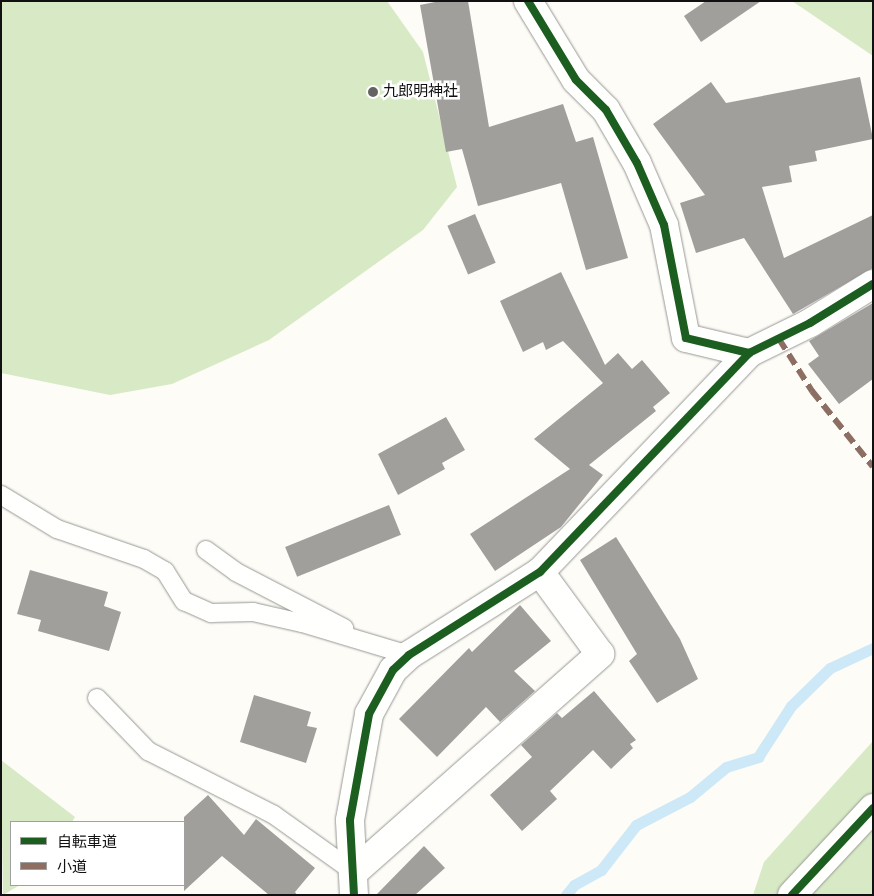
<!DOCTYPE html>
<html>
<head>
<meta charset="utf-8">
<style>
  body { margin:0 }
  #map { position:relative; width:874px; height:896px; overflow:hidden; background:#fdfcf7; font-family:"Zilla Slab","Noto Sans JP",serif }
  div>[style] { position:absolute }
  .forest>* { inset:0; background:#d8eac5 }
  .stream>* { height:11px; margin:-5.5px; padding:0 5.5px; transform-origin:5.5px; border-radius:5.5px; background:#cde8f7 }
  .building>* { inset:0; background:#a19f9c; transform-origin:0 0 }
  .roads { filter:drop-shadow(0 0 1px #979795) drop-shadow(0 0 1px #979795) }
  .lane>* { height:18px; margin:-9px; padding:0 9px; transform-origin:9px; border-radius:9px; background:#fffffe }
  .street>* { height:28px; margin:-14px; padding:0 14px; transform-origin:14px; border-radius:14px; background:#fffffe }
  .quiet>* { height:6px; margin-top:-3px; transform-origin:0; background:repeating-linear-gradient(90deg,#8d6e63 0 12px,transparent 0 18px) }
  .cycleway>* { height:8px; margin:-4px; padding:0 4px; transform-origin:4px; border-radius:4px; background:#1b5e20 }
  .dots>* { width:14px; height:14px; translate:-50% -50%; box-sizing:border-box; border:2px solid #fff; border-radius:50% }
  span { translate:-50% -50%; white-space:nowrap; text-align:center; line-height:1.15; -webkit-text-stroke:5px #fff; paint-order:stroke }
  .poi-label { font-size:15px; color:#111 }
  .left { translate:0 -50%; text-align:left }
  .frame { position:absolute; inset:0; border:2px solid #111; pointer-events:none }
  .legend { position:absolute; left:10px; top:821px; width:175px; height:65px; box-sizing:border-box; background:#fff; border:1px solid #a0a0a0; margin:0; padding:6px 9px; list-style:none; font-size:15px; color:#111 }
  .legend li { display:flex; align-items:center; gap:10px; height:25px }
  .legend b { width:25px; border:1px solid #a0a0a0 }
</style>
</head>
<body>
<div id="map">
  <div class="forest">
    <div style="clip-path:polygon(1px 1px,387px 1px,423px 52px,457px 187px,423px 230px,269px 340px,172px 384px,110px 395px,1px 373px)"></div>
    <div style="clip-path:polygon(792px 1px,873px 1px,873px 56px)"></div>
    <div style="clip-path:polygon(873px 741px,873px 895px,753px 895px,764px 862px)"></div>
    <div style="clip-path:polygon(1px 760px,75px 817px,72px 822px,11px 822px,11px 885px,20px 885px,3px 895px)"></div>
  </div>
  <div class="stream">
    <div style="left:566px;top:895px;width:13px;rotate:-51deg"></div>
    <div style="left:574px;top:885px;width:31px;rotate:-29deg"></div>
    <div style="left:601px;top:870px;width:57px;rotate:-52.1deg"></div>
    <div style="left:636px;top:825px;width:61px;rotate:-27.4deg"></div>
    <div style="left:690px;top:797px;width:47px;rotate:-39.8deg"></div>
    <div style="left:726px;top:767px;width:34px;rotate:-17deg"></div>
    <div style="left:758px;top:757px;width:61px;rotate:-57.1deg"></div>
    <div style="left:791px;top:706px;width:54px;rotate:-44.3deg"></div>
    <div style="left:830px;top:668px;width:47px;rotate:-24.9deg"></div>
  </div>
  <div class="building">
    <div style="clip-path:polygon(440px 1px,468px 1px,489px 127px,563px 104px,576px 142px,593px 137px,628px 258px,586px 270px,561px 183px,478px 206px,462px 149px,446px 152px,420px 5px)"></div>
    <div style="clip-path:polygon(706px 1px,761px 1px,701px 42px,684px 16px)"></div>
    <div style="clip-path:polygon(860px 77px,873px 139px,815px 151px,817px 161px,789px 166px,792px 182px,762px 187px,784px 258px,873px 215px,873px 268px,793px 314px,744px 238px,696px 253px,680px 203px,705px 195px,653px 124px,711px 82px,726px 103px)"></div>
    <div style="left:475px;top:214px;width:53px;height:30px;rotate:67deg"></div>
    <div style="clip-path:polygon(561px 272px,605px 365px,618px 353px,632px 369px,642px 360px,670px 393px,653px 407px,656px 411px,589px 465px,603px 475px,561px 527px,495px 571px,470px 534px,570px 469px,534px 439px,603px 383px,563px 341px,546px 350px,543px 342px,523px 352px,500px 301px)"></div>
    <div style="clip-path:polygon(873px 303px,873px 379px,839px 404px,808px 364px,819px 356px,809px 341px)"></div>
    <div style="clip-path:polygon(446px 417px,465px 450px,442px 463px,445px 469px,398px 495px,378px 454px)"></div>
    <div style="left:389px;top:505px;width:32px;height:112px;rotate:68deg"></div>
    <div style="clip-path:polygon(616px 537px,680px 639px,698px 679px,657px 703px,629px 661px,637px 654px,580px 560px)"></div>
    <div style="clip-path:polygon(30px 570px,108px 592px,104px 606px,121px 612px,109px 651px,38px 631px,41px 620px,17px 614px)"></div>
    <div style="clip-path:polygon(520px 605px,551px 641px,514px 671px,535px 691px,500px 722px,486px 707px,437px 757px,399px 719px,469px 648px,472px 652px)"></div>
    <div style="clip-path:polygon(594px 691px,636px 740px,630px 744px,633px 748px,611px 769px,593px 750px,550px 791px,557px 799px,522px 831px,490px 795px,532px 757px,521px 745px,557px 713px,562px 718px)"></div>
    <div style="clip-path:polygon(254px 695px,311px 712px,307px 726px,317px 728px,306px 763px,240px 742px)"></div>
    <div style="clip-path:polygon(208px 795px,244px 835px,256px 819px,315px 868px,295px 892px,297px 895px,269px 895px,222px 856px,184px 891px,184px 817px)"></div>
    <div style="clip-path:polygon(424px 846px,445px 868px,415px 895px,376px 895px)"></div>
  </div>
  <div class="roads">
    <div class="lane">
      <div style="left:1px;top:495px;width:66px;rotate:31.3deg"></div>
      <div style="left:57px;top:529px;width:92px;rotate:19deg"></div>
      <div style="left:144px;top:559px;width:24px;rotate:30deg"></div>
      <div style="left:165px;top:571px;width:36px;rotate:58deg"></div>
      <div style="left:184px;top:601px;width:30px;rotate:24deg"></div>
      <div style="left:211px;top:613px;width:42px;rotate:-1.4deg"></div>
      <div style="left:253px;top:612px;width:50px;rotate:12.7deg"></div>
      <div style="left:302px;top:623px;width:112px;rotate:16.7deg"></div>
      <div style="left:206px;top:550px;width:37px;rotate:36deg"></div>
      <div style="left:236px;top:572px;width:122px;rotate:27.4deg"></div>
      <div style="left:97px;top:698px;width:74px;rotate:46.1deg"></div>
      <div style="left:148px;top:751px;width:141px;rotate:26.9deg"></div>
      <div style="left:274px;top:815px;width:98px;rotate:35.5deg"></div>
    </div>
    <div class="street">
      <div style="left:528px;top:1px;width:92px;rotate:58.7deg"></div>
      <div style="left:576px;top:80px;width:42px;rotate:45deg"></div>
      <div style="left:606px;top:110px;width:61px;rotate:59.7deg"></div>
      <div style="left:637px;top:163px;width:68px;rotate:66.5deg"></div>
      <div style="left:664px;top:225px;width:115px;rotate:79deg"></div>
      <div style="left:686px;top:338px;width:65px;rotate:13.4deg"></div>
      <div style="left:354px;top:872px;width:329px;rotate:-41.5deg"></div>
      <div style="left:600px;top:654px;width:102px;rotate:-126.2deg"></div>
      <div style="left:354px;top:895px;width:75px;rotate:-93.1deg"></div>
      <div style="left:350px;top:820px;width:108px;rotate:-79.8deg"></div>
      <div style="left:369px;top:714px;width:50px;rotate:-61.4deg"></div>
      <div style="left:393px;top:670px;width:22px;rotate:-43deg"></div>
      <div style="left:409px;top:655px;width:155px;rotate:-32.4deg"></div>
      <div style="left:540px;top:572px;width:303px;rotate:-46.3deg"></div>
      <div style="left:749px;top:353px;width:68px;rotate:-26.2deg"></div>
      <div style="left:810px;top:323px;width:74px;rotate:-31.8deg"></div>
      <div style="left:792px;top:895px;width:119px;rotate:-47deg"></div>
    </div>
  </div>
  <div class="quiet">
    <div style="left:779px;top:339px;width:62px;rotate:57.6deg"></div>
    <div style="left:812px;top:391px;width:97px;rotate:51.2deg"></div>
  </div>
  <div class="cycleway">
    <div style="left:528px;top:1px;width:92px;rotate:58.7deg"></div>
    <div style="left:576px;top:80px;width:42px;rotate:45deg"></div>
    <div style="left:606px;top:110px;width:61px;rotate:59.7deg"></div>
    <div style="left:637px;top:163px;width:68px;rotate:66.5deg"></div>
    <div style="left:664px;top:225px;width:115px;rotate:79deg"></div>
    <div style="left:686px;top:338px;width:65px;rotate:13.4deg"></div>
    <div style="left:354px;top:895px;width:75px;rotate:-93.1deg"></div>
    <div style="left:350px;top:820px;width:108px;rotate:-79.8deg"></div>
    <div style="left:369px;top:714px;width:50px;rotate:-61.4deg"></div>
    <div style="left:393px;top:670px;width:22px;rotate:-43deg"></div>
    <div style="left:409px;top:655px;width:155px;rotate:-32.4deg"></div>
    <div style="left:540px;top:572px;width:303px;rotate:-46.3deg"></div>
    <div style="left:749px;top:353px;width:68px;rotate:-26.2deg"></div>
    <div style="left:810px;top:323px;width:74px;rotate:-31.8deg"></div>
    <div style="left:792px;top:895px;width:119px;rotate:-47deg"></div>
  </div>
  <div class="dots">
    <div style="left:373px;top:92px;background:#646362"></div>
  </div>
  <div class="poi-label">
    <span class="left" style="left:383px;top:92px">九郎明神社</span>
  </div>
  <div class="frame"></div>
  <ul class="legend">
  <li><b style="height:6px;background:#1b5e20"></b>自転車道</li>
  <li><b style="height:6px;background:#8d6e63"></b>小道</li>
  </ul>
</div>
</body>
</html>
